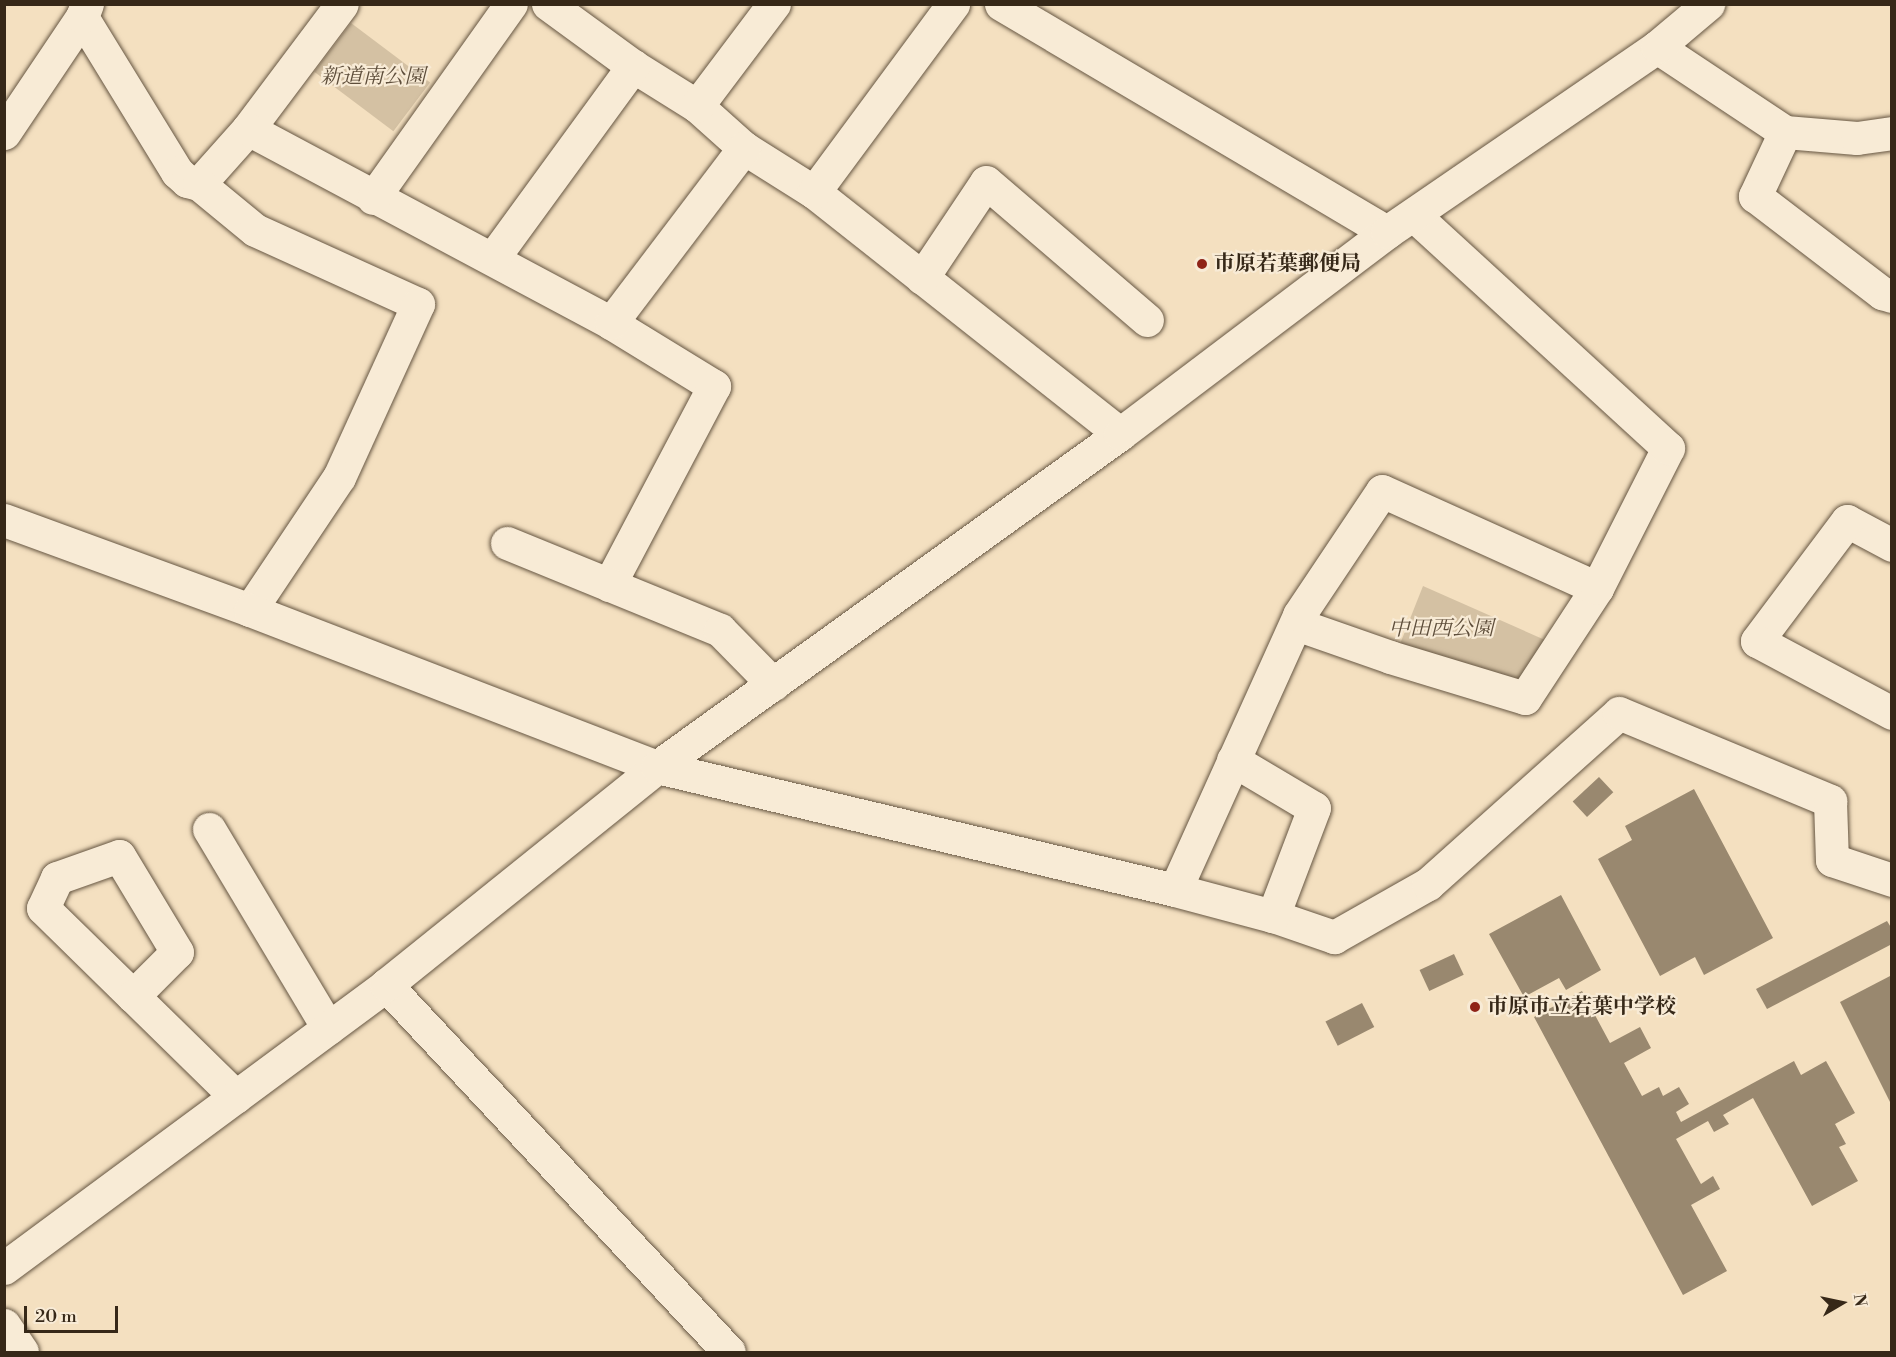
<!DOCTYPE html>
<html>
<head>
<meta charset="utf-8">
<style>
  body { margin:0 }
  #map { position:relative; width:1896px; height:1357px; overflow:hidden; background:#f4e0c0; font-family:"Libre Bodoni","Noto Serif JP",serif }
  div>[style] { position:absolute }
  .green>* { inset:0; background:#d4c1a3; transform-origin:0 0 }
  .building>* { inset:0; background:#99886f; transform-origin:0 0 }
  .roads { filter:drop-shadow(0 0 2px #665642) drop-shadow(0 0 2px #665642) }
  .minor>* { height:33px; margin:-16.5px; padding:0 16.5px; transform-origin:16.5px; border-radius:16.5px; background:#f8ebd6 }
  .dots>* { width:16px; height:16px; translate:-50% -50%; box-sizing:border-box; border:3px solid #f8ebd6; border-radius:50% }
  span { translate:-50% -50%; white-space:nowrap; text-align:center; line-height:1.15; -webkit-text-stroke:4.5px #f8ebd6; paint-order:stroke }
  .park-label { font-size:21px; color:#5e4e3b; font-style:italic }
  .poi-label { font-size:21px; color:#362818; font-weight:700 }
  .left { translate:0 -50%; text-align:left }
  .frame { position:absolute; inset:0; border:6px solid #362818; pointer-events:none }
  .north { position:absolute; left:1812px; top:1273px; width:60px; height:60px; -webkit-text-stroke:4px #f8ebd6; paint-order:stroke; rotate:81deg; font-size:16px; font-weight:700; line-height:24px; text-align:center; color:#362818 }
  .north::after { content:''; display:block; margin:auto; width:21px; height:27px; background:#362818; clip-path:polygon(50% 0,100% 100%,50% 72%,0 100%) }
  .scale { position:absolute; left:24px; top:1306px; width:94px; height:27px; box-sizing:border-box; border:3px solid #362818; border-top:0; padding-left:8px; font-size:18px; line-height:21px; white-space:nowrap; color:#362818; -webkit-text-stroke:4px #f8ebd6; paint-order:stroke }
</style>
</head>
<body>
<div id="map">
  <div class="green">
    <div style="left:351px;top:23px;width:99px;height:61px;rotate:37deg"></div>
    <div style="clip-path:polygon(1423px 586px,1545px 640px,1527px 675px,1510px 682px,1398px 649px)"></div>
  </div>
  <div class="building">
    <div style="left:1599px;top:777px;width:21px;height:36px;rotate:47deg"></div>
    <div style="clip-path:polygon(1694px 789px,1773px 938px,1704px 975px,1695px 957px,1660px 976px,1598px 859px,1632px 840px,1625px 826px)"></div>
    <div style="clip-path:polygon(1561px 895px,1601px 970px,1566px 990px,1559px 978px,1524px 997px,1489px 934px)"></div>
    <div style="clip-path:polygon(1887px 921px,1892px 929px,1892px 944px,1767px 1009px,1756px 989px)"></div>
    <div style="left:1454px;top:954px;width:23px;height:38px;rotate:65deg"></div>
    <div style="clip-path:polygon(1892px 975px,1892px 1106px,1840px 1002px)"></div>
    <div style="clip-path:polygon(1582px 991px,1610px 1043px,1640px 1027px,1651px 1048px,1624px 1063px,1642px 1096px,1659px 1087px,1663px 1096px,1679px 1087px,1689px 1104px,1676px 1112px,1681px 1122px,1794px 1061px,1801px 1075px,1826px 1061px,1855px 1113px,1835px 1124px,1846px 1144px,1839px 1147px,1858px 1181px,1812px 1206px,1753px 1098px,1723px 1115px,1729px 1124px,1714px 1132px,1708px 1121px,1676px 1139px,1701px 1184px,1713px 1176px,1720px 1189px,1691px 1205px,1727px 1271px,1683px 1295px,1534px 1017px)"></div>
    <div style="left:1362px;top:1003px;width:27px;height:41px;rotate:63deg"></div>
  </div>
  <div class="roads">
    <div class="minor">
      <div style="left:548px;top:4px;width:105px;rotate:36.1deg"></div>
      <div style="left:633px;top:66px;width:75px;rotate:32deg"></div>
      <div style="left:697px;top:106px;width:63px;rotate:41.8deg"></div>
      <div style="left:744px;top:148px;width:83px;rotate:32.2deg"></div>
      <div style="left:814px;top:192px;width:390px;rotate:38.3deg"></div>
      <div style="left:1001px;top:4px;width:448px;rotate:30.6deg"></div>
      <div style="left:82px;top:17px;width:182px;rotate:58.5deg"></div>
      <div style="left:177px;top:172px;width:13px;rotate:42deg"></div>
      <div style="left:187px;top:181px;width:12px;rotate:14deg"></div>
      <div style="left:199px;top:184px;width:74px;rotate:-48.3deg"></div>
      <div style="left:248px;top:129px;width:156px;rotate:-53.1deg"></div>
      <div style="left:1657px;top:47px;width:154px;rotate:33.6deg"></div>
      <div style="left:1785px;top:132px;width:72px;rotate:4.8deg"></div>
      <div style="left:1857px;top:138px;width:35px;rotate:-8deg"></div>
      <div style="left:697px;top:106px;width:128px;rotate:-53deg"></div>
      <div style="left:248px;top:129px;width:412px;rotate:28.1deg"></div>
      <div style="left:611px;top:323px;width:121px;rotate:31.5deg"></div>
      <div style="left:714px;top:386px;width:225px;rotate:117.8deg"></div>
      <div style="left:1785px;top:132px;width:71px;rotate:115.1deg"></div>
      <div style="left:1755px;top:196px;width:160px;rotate:37.4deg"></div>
      <div style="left:1882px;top:293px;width:10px;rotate:17deg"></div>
      <div style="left:4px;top:133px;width:140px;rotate:-56.1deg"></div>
      <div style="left:82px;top:17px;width:14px;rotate:-69deg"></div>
      <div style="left:199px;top:184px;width:72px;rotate:39.4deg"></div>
      <div style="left:255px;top:230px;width:179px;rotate:24.4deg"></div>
      <div style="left:418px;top:304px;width:190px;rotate:114.5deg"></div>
      <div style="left:339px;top:477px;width:160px;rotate:123.8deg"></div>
      <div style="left:814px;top:192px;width:234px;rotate:-53.5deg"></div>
      <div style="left:373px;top:198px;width:238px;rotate:-54.6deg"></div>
      <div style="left:493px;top:258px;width:238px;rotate:-53.9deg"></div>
      <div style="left:922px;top:278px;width:115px;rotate:-56.3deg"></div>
      <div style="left:986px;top:182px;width:212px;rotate:40.6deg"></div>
      <div style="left:611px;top:323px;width:220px;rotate:-52.8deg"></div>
      <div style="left:4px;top:520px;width:262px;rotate:20.1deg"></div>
      <div style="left:250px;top:610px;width:436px;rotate:21.1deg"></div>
      <div style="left:657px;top:767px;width:532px;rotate:13.36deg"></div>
      <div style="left:1175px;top:890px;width:101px;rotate:14.9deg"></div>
      <div style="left:1273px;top:916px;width:65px;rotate:19deg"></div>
      <div style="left:1334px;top:937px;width:108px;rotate:-29.4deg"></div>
      <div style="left:1428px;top:884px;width:256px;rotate:-41.8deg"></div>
      <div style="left:1619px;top:713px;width:229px;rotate:22.6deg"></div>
      <div style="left:1830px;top:801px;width:59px;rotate:88.1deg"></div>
      <div style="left:1832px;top:860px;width:63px;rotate:18.4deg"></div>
      <div style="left:507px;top:543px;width:230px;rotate:22.2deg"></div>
      <div style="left:720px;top:630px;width:76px;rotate:45.5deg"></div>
      <div style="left:1892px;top:545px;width:51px;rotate:-151.9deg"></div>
      <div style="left:1847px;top:521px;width:150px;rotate:126.9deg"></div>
      <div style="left:1757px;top:641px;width:153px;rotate:28.1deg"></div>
      <div style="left:1296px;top:624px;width:100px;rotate:19.3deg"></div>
      <div style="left:1390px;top:657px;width:141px;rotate:16.9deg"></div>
      <div style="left:1525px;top:698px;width:131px;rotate:-56.8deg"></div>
      <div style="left:1233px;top:760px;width:94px;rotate:30.7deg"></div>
      <div style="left:1314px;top:808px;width:116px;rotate:110.8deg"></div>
      <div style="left:209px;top:829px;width:232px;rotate:59.1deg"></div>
      <div style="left:1175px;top:890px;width:302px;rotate:-65.7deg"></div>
      <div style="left:1299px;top:615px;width:149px;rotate:-56.2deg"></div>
      <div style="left:1382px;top:491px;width:236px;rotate:24.3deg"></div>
      <div style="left:1597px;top:588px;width:157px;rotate:-63.1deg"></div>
      <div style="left:1668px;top:448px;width:345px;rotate:-137.5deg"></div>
      <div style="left:386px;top:985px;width:502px;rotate:46.94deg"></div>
      <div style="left:133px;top:996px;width:62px;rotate:-45deg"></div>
      <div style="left:177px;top:952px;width:112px;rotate:-121.1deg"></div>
      <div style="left:119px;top:856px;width:66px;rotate:160.5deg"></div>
      <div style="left:57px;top:878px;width:33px;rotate:115deg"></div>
      <div style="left:43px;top:908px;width:126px;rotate:44.4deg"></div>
      <div style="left:133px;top:996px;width:144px;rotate:44.4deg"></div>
      <div style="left:4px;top:1268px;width:475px;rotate:-36.5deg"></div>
      <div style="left:386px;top:985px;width:348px;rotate:-38.8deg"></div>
      <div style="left:657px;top:767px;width:570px;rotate:-35.72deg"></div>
      <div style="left:1120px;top:434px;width:335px;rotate:-37.1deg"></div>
      <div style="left:1387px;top:232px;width:327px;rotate:-34.4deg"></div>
      <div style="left:1657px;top:47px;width:67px;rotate:-40.1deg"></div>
      <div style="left:4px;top:1325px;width:32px;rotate:56deg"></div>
    </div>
  </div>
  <div class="dots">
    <div style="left:1202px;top:264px;background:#8f2418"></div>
    <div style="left:1475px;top:1007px;background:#8f2418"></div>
  </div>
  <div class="park-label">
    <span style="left:373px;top:77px">新道南公園</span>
    <span style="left:1441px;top:629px">中田西公園</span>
  </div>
  <div class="poi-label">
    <span class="left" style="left:1214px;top:264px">市原若葉郵便局</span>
    <span class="left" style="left:1487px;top:1007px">市原市立若葉中学校</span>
  </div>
  <div class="frame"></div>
  <div class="north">N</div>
  <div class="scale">20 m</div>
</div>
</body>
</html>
